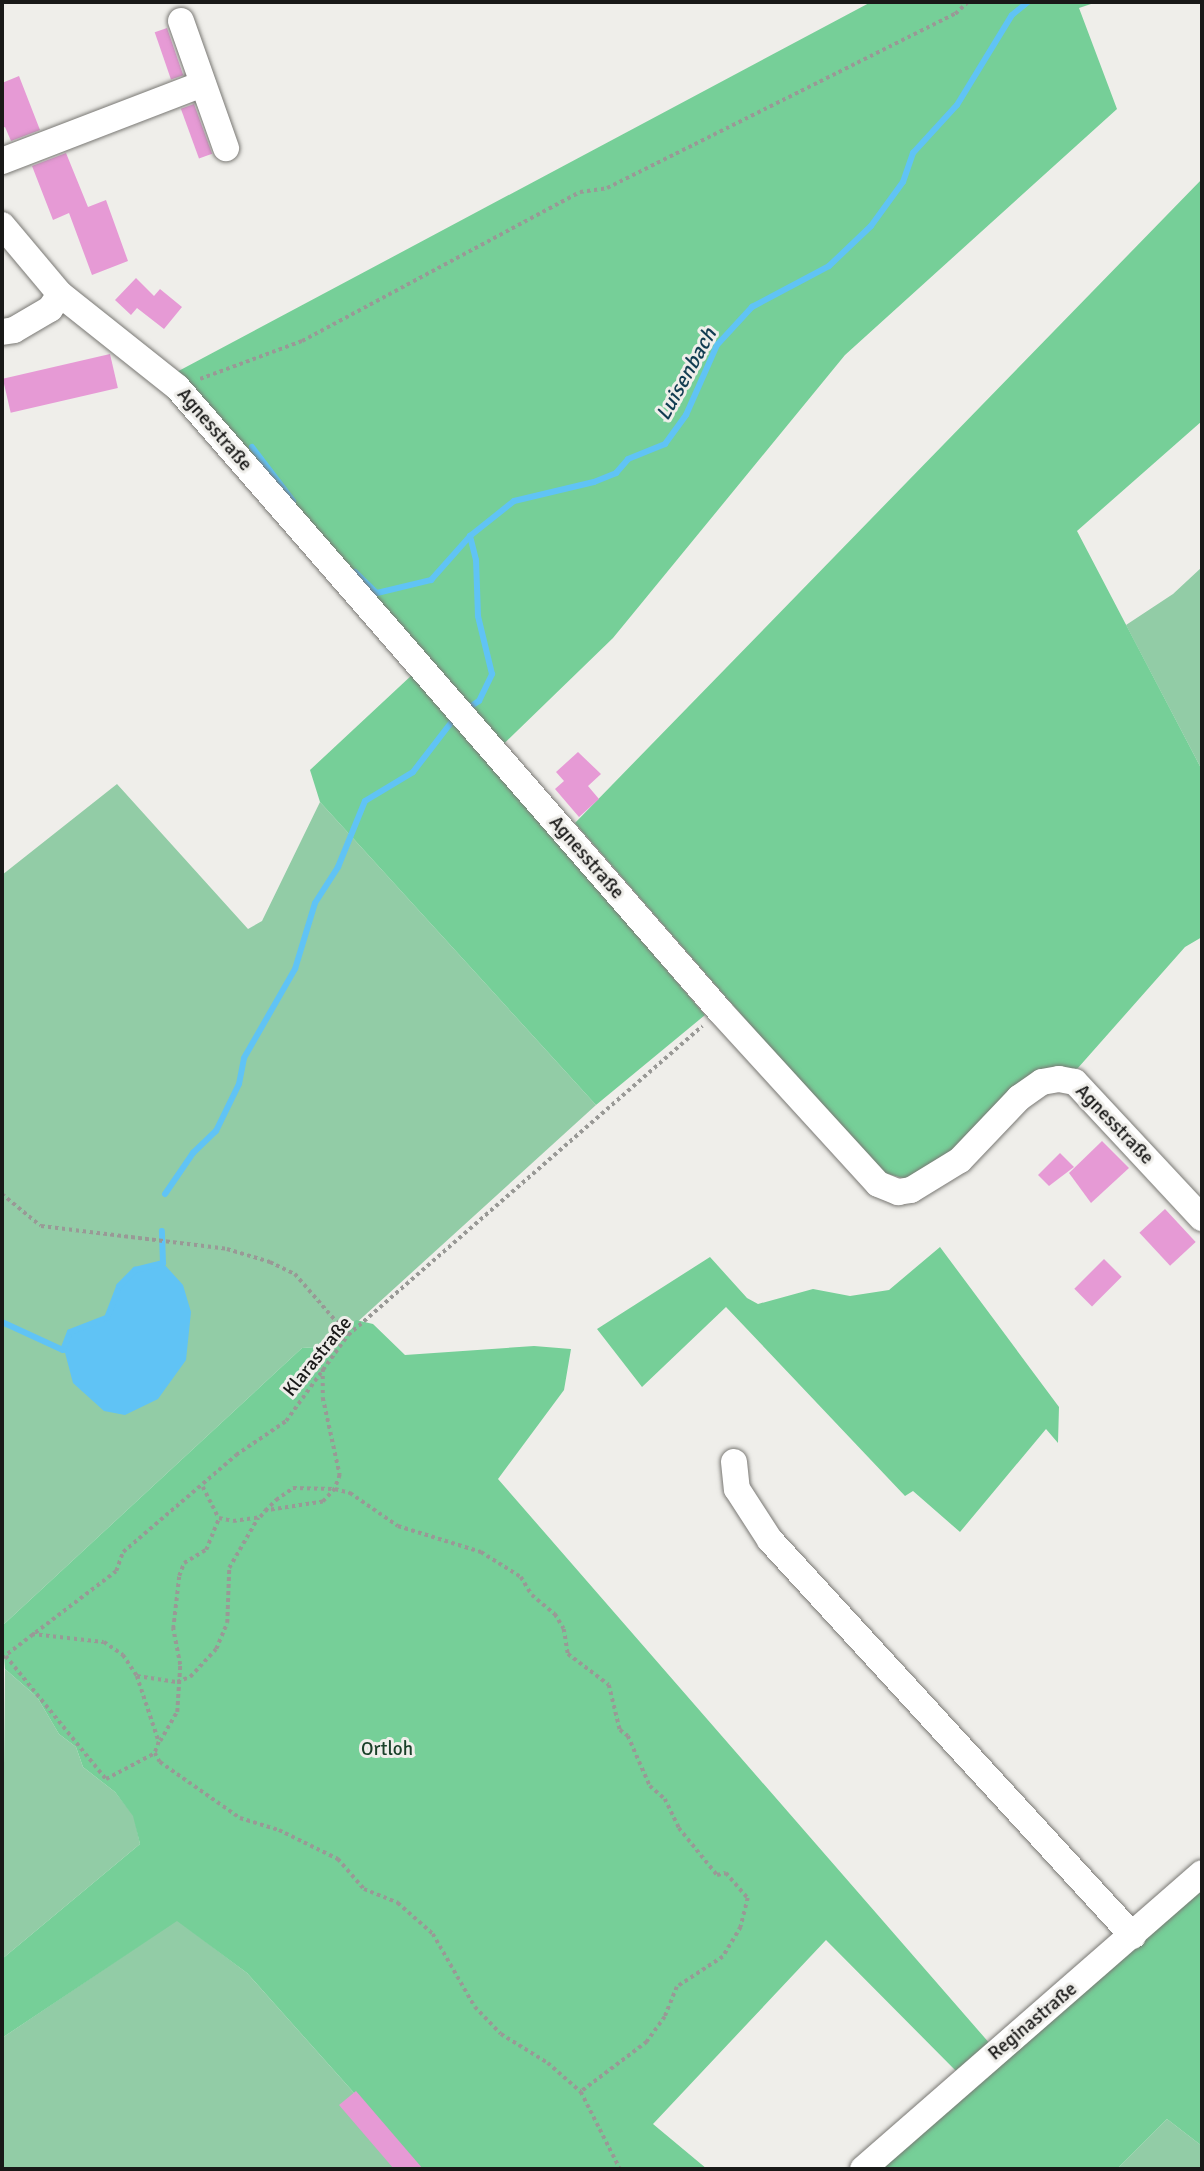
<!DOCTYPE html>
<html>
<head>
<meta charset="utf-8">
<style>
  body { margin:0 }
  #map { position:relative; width:1204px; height:2171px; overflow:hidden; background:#efeeea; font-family:Signika,sans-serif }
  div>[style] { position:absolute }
  .green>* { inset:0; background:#92cca6 }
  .forest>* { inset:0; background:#76cf98 }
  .water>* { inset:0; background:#60c3f5 }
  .stream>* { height:6px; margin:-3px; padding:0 3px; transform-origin:3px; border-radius:3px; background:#60c3f5 }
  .building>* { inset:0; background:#e69ad5; transform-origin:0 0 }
  .path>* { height:3.5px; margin-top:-1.75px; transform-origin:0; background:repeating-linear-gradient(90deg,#999996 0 3.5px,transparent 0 7px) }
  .roads { filter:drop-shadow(0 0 2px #797874) drop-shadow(0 0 2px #797874) }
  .minor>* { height:26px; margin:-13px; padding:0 13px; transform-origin:13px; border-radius:13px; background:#fff }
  span { translate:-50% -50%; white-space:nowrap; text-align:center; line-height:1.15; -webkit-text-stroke:6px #efeeea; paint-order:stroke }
  .street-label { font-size:19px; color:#191918 }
  .park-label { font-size:19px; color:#1a4029 }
  .water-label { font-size:21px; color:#113c51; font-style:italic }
  .frame { position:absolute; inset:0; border:4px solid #191918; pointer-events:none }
</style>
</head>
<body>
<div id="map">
  <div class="green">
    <div style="clip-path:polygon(1202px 567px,1202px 770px,1126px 625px,1173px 594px)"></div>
    <div style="clip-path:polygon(117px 784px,248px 929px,262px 921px,320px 802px,596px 1105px,331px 1346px,302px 1348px,2px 1626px,2px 875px)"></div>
    <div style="clip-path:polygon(5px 1669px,37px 1697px,59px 1734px,76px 1747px,83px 1767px,115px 1792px,134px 1816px,140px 1844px,2px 1959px)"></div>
    <div style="clip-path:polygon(177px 1920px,247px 1973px,422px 2169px,2px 2169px,2px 2038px)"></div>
    <div style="clip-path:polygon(1167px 2119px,1202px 2146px,1202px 2169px,1117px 2169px)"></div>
  </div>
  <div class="forest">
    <div style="clip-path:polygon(871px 2px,1097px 2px,1079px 8px,1117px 109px,845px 355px,613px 638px,487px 760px,705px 1015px,596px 1105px,320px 802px,310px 770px,413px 674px,156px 383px)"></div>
    <div style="clip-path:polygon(1202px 179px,1202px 421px,1077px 531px,1202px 770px,1202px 937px,1185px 947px,1062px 1086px,1047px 1075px,925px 1184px,877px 1171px,575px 823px)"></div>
    <div style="clip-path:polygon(940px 1247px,1059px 1407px,1058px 1443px,1046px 1429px,960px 1532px,913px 1491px,905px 1496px,726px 1307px,642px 1387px,597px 1329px,710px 1257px,747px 1298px,758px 1304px,813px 1289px,850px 1296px,889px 1290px)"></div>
    <div style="clip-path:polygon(356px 1320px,373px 1324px,405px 1355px,534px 1346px,571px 1349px,564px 1390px,498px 1479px,991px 2045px,959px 2074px,826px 1940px,653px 2124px,707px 2169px,422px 2169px,247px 1973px,177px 1921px,2px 2038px,2px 1959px,140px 1844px,133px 1816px,115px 1792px,83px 1767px,76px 1747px,59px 1734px,37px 1697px,5px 1669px,2px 1626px,302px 1348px,331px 1346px)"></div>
    <div style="clip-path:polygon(1202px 1878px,1202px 2146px,1167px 2119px,1117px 2169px,869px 2169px)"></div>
  </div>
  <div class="water">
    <div style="clip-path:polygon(163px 1263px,183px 1285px,191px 1312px,186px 1360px,158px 1399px,125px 1415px,104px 1411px,73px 1383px,63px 1345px,70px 1332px,107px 1317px,119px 1286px,135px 1270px)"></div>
  </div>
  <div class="stream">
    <div style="left:252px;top:447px;width:68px;rotate:52.8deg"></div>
    <div style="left:355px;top:572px;width:30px;rotate:44deg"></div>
    <div style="left:377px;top:593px;width:56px;rotate:-13.5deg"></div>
    <div style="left:431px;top:580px;width:59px;rotate:-48.4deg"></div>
    <div style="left:470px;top:707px;width:11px;rotate:-34deg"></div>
    <div style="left:479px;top:701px;width:30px;rotate:-64deg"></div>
    <div style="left:492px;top:674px;width:60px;rotate:-103.6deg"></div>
    <div style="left:478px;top:616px;width:56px;rotate:-92deg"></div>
    <div style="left:476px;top:560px;width:25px;rotate:-104deg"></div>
    <div style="left:470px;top:536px;width:56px;rotate:-38.5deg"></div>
    <div style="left:514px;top:501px;width:82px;rotate:-13.4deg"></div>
    <div style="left:594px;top:482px;width:24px;rotate:-22deg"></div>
    <div style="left:616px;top:473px;width:18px;rotate:-49deg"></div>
    <div style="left:628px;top:459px;width:40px;rotate:-22deg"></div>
    <div style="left:665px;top:444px;width:36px;rotate:-54deg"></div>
    <div style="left:686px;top:415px;width:77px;rotate:-66.1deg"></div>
    <div style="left:717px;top:345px;width:52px;rotate:-47.4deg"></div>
    <div style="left:752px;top:307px;width:87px;rotate:-28deg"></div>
    <div style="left:829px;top:266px;width:58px;rotate:-43.6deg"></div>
    <div style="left:871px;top:226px;width:54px;rotate:-54deg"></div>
    <div style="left:903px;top:182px;width:31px;rotate:-71deg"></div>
    <div style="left:913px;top:153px;width:65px;rotate:-47.5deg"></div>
    <div style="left:957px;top:105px;width:105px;rotate:-58.6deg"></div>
    <div style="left:1012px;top:15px;width:21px;rotate:-39deg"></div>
    <div style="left:165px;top:1194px;width:50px;rotate:-55.7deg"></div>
    <div style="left:193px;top:1153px;width:32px;rotate:-44deg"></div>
    <div style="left:216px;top:1131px;width:52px;rotate:-63.9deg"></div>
    <div style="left:239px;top:1084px;width:26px;rotate:-79deg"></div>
    <div style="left:244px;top:1058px;width:103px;rotate:-60.2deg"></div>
    <div style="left:295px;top:969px;width:69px;rotate:-73.1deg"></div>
    <div style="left:315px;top:903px;width:43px;rotate:-57.4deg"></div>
    <div style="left:338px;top:867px;width:71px;rotate:-67.8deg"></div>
    <div style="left:365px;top:801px;width:56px;rotate:-31.1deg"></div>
    <div style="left:413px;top:772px;width:66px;rotate:-52.4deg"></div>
    <div style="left:2px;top:1322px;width:67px;rotate:24.7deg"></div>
    <div style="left:63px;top:1350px;width:19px;rotate:-69deg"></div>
    <div style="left:70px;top:1332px;width:40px;rotate:-21deg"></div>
    <div style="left:107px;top:1318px;width:34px;rotate:-69deg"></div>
    <div style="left:119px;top:1286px;width:23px;rotate:-45deg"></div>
    <div style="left:135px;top:1270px;width:29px;rotate:-14deg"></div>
    <div style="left:163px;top:1263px;width:32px;rotate:-92deg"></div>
  </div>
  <div class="building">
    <div style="left:167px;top:28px;width:50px;height:13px;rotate:71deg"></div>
    <div style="clip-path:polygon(19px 76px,40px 130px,11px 141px,5px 127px,2px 128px,2px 83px)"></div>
    <div style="left:194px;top:104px;width:53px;height:14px;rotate:70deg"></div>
    <div style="clip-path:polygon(66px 153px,88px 207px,106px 200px,128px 261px,92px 275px,69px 213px,53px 220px,32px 166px)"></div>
    <div style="clip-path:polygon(136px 278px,154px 296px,160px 289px,182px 307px,164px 329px,137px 308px,131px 315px,115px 300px)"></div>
    <div style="left:110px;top:354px;width:35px;height:110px;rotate:77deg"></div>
    <div style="clip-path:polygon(578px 752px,601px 774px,588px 786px,599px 799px,579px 817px,555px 789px,564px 781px,556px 772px)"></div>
    <div style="clip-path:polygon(1102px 1141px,1129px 1168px,1091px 1203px,1069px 1173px)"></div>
    <div style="clip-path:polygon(1060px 1153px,1074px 1167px,1049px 1186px,1038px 1175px)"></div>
    <div style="left:1165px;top:1209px;width:45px;height:35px;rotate:47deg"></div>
    <div style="left:1104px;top:1259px;width:25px;height:42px;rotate:45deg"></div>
    <div style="clip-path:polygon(356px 2091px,423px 2169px,394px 2169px,339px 2105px)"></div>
  </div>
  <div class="path">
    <div style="left:200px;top:379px;width:109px;rotate:-20.4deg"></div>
    <div style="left:302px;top:341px;width:315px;rotate:-28.2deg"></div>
    <div style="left:580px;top:192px;width:27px;rotate:-8deg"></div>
    <div style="left:607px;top:188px;width:389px;rotate:-26.6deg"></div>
    <div style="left:955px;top:14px;width:18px;rotate:-43deg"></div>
    <div style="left:2px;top:1194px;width:50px;rotate:39.4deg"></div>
    <div style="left:41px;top:1226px;width:187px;rotate:7deg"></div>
    <div style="left:227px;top:1249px;width:45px;rotate:16.8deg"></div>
    <div style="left:270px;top:1262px;width:28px;rotate:26deg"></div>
    <div style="left:295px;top:1274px;width:81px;rotate:49deg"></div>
    <div style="left:323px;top:1369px;width:29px;rotate:90deg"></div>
    <div style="left:323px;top:1398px;width:79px;rotate:77.6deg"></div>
    <div style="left:340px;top:1475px;width:15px;rotate:110deg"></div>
    <div style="left:335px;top:1489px;width:16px;rotate:15deg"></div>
    <div style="left:350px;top:1493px;width:58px;rotate:34.5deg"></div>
    <div style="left:398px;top:1526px;width:87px;rotate:17.4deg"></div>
    <div style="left:481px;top:1552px;width:47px;rotate:32deg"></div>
    <div style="left:521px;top:1577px;width:21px;rotate:59deg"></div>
    <div style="left:532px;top:1595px;width:30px;rotate:40deg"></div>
    <div style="left:555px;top:1614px;width:17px;rotate:59deg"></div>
    <div style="left:564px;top:1629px;width:25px;rotate:81deg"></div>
    <div style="left:568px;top:1654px;width:51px;rotate:37.1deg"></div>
    <div style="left:609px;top:1685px;width:46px;rotate:76.3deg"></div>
    <div style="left:620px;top:1730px;width:10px;rotate:37deg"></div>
    <div style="left:628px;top:1736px;width:55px;rotate:66.3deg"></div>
    <div style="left:650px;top:1786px;width:20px;rotate:41deg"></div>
    <div style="left:665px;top:1799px;width:32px;rotate:64deg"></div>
    <div style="left:679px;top:1828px;width:60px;rotate:51deg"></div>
    <div style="left:717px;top:1875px;width:9px;rotate:-13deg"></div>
    <div style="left:726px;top:1873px;width:33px;rotate:49deg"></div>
    <div style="left:748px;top:1898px;width:30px;rotate:104deg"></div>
    <div style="left:741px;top:1927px;width:35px;rotate:121deg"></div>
    <div style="left:723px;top:1957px;width:55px;rotate:146.9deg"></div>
    <div style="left:677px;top:1987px;width:32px;rotate:112deg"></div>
    <div style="left:665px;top:2017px;width:31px;rotate:126deg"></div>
    <div style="left:647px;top:2042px;width:83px;rotate:142.9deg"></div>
    <div style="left:203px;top:1487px;width:35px;rotate:63deg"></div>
    <div style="left:219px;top:1518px;width:14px;rotate:12deg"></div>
    <div style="left:233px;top:1521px;width:27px;rotate:-8deg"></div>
    <div style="left:260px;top:1517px;width:8px;rotate:-50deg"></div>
    <div style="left:265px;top:1511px;width:16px;rotate:-45deg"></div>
    <div style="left:276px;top:1500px;width:21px;rotate:-35deg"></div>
    <div style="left:293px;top:1488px;width:42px;rotate:1.4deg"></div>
    <div style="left:335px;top:1489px;width:18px;rotate:133deg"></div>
    <div style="left:323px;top:1502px;width:59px;rotate:171.2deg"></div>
    <div style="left:32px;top:1634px;width:72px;rotate:6.3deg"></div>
    <div style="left:104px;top:1642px;width:23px;rotate:34deg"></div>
    <div style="left:123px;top:1655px;width:25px;rotate:56deg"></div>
    <div style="left:137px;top:1676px;width:70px;rotate:71.6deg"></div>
    <div style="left:159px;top:1742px;width:12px;rotate:110deg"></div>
    <div style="left:155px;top:1753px;width:10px;rotate:61deg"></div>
    <div style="left:160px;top:1762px;width:98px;rotate:35deg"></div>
    <div style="left:240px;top:1818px;width:41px;rotate:17.1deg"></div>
    <div style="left:279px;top:1830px;width:66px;rotate:26.2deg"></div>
    <div style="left:338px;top:1859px;width:40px;rotate:49deg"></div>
    <div style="left:364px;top:1889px;width:37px;rotate:22deg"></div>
    <div style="left:398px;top:1903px;width:47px;rotate:41.5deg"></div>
    <div style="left:433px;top:1934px;width:84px;rotate:60.1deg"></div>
    <div style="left:475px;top:2007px;width:37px;rotate:46deg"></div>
    <div style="left:501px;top:2034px;width:55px;rotate:31.7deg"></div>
    <div style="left:548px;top:2063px;width:44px;rotate:41.3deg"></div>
    <div style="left:581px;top:2092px;width:86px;rotate:63.1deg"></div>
    <div style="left:6px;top:1656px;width:159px;rotate:50.9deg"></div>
    <div style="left:106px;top:1779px;width:55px;rotate:-28deg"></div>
    <div style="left:2px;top:1658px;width:143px;rotate:-37.3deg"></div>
    <div style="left:116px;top:1571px;width:20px;rotate:-70deg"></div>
    <div style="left:123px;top:1552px;width:149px;rotate:-40.6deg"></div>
    <div style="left:236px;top:1455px;width:60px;rotate:-34.2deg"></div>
    <div style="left:286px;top:1421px;width:106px;rotate:-54.2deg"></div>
    <div style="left:348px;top:1335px;width:470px;rotate:-41.1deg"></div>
    <div style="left:137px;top:1676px;width:40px;rotate:8.5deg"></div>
    <div style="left:177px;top:1682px;width:14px;rotate:-21deg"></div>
    <div style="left:190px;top:1677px;width:38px;rotate:-47deg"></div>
    <div style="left:216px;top:1649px;width:28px;rotate:-67deg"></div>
    <div style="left:227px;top:1623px;width:55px;rotate:-87.9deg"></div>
    <div style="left:229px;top:1568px;width:58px;rotate:-59.9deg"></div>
    <div style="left:160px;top:1741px;width:34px;rotate:-60deg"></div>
    <div style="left:177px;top:1712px;width:47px;rotate:-86.3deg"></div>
    <div style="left:180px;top:1665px;width:37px;rotate:-101deg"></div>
    <div style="left:173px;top:1629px;width:53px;rotate:-83.5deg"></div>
    <div style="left:179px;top:1576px;width:14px;rotate:-69deg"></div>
    <div style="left:184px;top:1563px;width:26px;rotate:-31deg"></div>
    <div style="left:206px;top:1550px;width:35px;rotate:-68deg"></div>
  </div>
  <div class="roads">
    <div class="minor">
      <div style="left:181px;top:21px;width:135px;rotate:70.5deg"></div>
      <div style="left:2px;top:161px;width:215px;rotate:-21deg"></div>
      <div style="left:2px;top:225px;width:90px;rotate:50deg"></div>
      <div style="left:60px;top:294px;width:149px;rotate:38.5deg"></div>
      <div style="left:177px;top:387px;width:827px;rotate:48.97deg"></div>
      <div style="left:720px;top:1011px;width:234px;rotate:47.6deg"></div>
      <div style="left:878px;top:1184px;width:22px;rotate:22deg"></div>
      <div style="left:898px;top:1192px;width:13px;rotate:-9deg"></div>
      <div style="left:911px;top:1190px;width:57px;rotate:-31.5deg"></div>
      <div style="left:960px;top:1160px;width:86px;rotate:-46.4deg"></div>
      <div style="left:1019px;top:1098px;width:28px;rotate:-35deg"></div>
      <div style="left:1042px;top:1082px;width:17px;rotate:-10deg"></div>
      <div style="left:1059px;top:1079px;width:16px;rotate:11deg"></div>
      <div style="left:1075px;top:1082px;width:186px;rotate:47deg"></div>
      <div style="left:2px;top:332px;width:12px;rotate:-9deg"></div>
      <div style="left:14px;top:330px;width:42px;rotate:-30.3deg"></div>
      <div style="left:50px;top:309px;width:18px;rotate:-56deg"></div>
      <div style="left:734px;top:1462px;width:27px;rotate:84deg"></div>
      <div style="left:737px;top:1489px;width:61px;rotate:57.1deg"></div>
      <div style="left:770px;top:1540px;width:537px;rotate:47.49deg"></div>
      <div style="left:863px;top:2169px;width:450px;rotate:-41.1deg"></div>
    </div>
  </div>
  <div class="street-label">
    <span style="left:214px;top:430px;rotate:49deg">Agnesstraße</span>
    <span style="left:586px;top:858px;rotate:49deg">Agnesstraße</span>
    <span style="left:1114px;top:1125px;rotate:46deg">Agnesstraße</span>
    <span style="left:318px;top:1357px;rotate:-51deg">Klarastraße</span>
    <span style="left:1033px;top:2022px;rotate:-40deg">Reginastraße</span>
  </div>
  <div class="park-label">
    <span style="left:387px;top:1750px">Ortloh</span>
  </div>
  <div class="water-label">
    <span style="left:686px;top:374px;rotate:-61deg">Luisenbach</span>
  </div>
  <div class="frame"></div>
</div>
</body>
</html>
